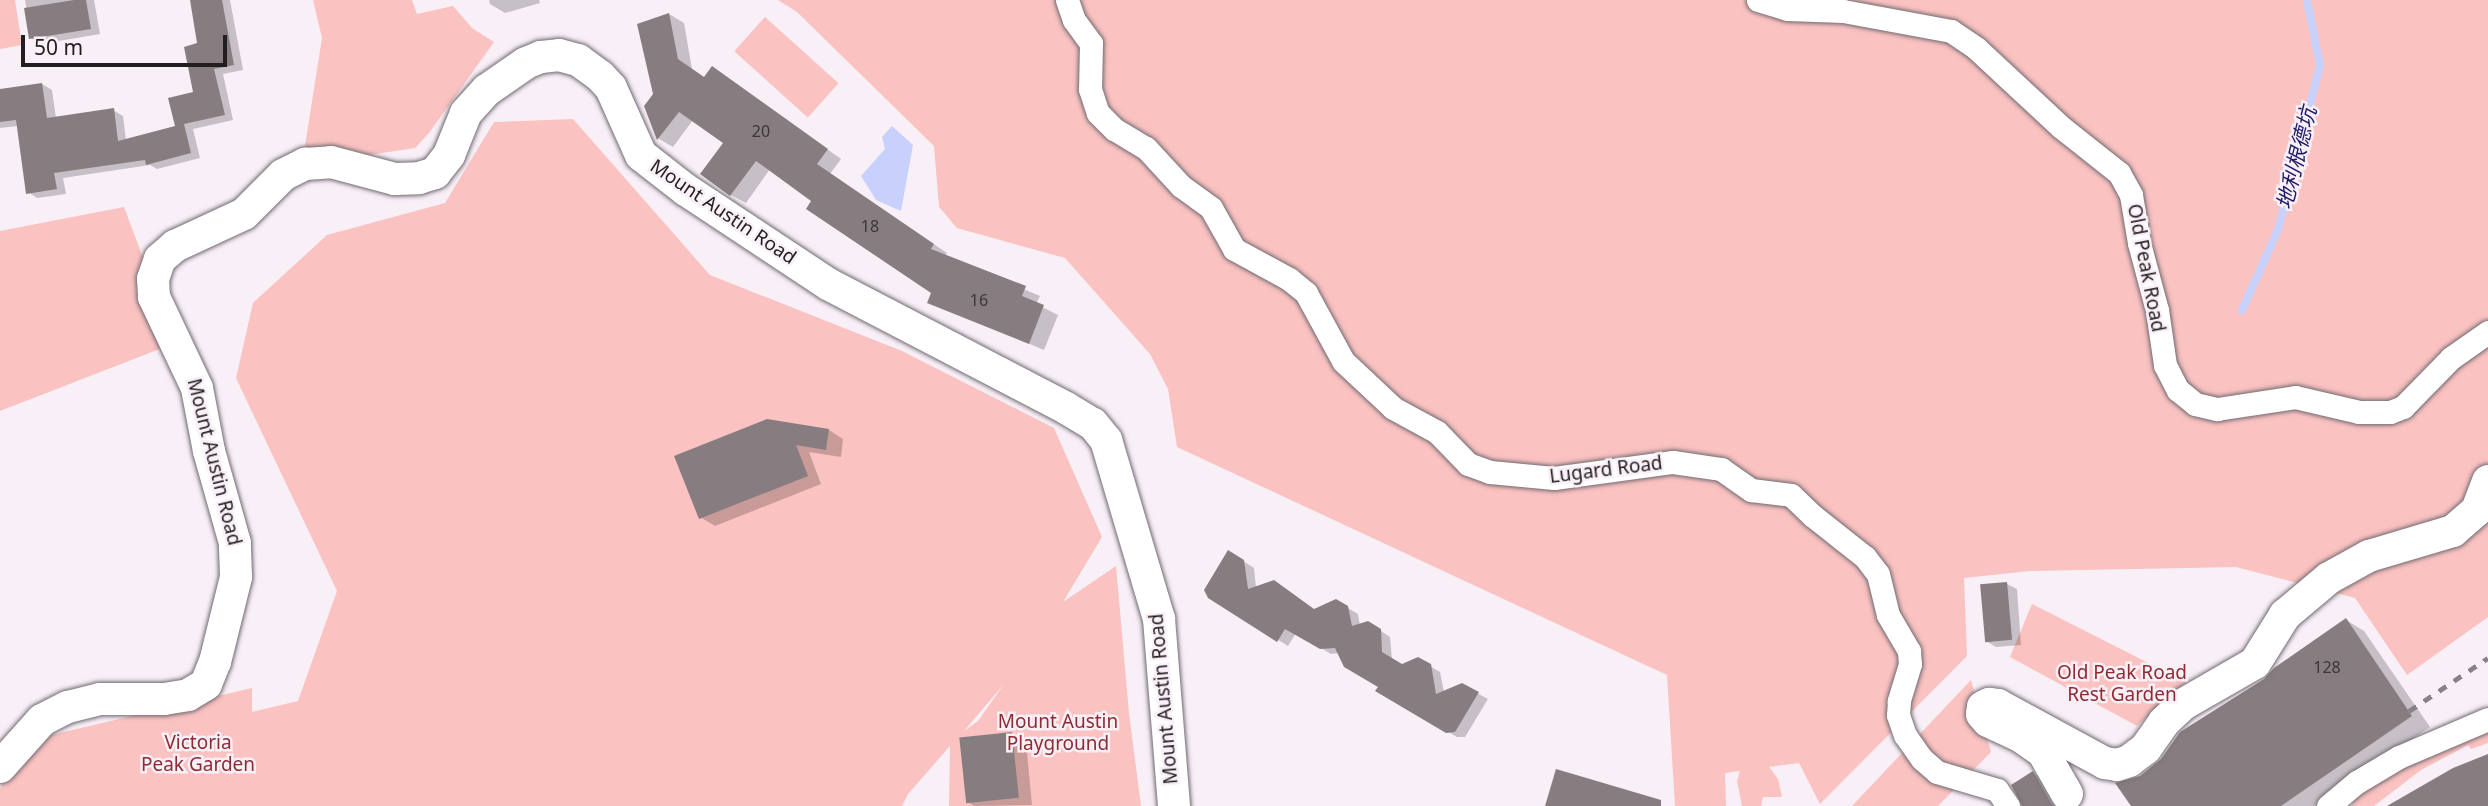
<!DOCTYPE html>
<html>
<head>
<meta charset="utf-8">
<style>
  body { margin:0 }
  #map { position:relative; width:2488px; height:806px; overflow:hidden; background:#f8eff7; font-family:"Noto Sans","Noto Sans TC",sans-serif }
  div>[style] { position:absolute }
  .green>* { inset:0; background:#fac2c0; transform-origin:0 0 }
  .water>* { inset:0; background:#c7d1fc }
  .shadow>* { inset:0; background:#0003 }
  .stream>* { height:8px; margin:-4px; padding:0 4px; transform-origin:4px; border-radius:4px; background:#c7d1fc }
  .building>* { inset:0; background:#877d80; transform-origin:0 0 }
  .roads { filter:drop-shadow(0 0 2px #716a71) drop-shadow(0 0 2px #716a71) }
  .pedestrian>* { height:23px; margin:-11.5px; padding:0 11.5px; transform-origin:11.5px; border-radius:11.5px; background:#fff }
  .minor>* { height:32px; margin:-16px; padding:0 16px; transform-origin:16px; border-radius:16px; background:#fff }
  .rail>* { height:5px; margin-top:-2.5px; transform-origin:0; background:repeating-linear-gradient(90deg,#878287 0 9px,transparent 0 18px) }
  span { translate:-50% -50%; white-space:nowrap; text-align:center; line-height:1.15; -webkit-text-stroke:5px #f8eff7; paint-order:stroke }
  .number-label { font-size:16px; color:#3a3639 }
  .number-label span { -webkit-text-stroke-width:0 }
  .street-label { font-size:19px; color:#211e21 }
  .park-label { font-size:19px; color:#8e2c33 }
  .water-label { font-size:21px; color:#1b1968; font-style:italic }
  .scale { position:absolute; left:21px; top:35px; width:206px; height:32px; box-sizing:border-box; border:4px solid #211e21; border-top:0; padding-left:9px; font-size:21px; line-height:24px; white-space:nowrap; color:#211e21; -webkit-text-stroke:5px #f8eff7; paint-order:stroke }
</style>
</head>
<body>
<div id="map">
  <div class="green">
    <div style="clip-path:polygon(0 0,15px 0,22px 45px,0 49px)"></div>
    <div style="clip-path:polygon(313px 0,412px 0,417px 14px,453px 6px,472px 28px,494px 42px,429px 133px,415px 148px,302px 165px,322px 38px)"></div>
    <div style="clip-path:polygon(778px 0,2488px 0,2488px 617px,2407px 675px,2355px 598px,2236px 567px,2030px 571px,1964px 578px,1967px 656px,1820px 804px,1799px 763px,1769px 767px,1778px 779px,1782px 797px,1763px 797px,1761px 806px,1742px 806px,1737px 781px,1740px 771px,1725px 773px,1726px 806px,1675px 806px,1667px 675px,1177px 447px,1168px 389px,1150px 354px,1065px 258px,957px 228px,939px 207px,934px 146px,797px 12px)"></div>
    <div style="left:765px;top:17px;width:99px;height:46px;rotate:42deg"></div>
    <div style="clip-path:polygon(evenodd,573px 119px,710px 275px,902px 351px,1054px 428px,1102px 537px,1063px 602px,1116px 566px,1129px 713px,1141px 806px,949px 806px,950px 746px,908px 794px,902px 806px,0 806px,0 788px,34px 739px,252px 688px,252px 712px,298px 701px,337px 591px,236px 378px,253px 303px,327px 235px,445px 203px,494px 122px,573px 119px,1004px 684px,978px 721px,964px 731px,1004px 684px)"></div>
    <div style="clip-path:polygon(124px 207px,175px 343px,0 411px,0 231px)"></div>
    <div style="clip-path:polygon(2032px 604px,2186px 682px,2137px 726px,2010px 657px)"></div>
    <div style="clip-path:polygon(1971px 680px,1991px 752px,1938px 806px,1852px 806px)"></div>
    <div style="clip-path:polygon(2488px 726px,2488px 743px,2471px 749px,2468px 745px,2421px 770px,2374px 806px,2351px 806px,2357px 794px,2374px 782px)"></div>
  </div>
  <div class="water">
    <div style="clip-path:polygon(892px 126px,913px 145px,901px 211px,876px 200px,861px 176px,885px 149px,882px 137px)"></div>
  </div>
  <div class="shadow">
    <div style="clip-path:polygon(25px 0,94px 0,100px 34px,41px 44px,31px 38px)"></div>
    <div style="clip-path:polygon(191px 0,230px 0,243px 70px,223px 74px,233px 120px,193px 129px,200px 158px,157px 169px,150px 165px,63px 178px,66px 194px,37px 198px,28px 192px,18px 126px,0 128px,0 90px,42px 84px,52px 90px,56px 118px,113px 110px,123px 116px,126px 140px,177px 127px,195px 94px,199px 45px)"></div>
    <div style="clip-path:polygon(489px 0,539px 0,540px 3px,505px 13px,490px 4px)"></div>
    <div style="clip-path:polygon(669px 14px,684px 23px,692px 69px,705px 78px,713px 68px,727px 77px,841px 159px,830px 174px,947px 253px,945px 256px,1040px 296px,1036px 304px,1058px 315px,1044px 350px,929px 302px,933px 292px,770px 169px,746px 203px,731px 195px,702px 174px,725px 142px,693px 120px,673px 147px,659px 139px,646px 107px,654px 94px)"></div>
    <div style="clip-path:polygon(767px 421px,829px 430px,843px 439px,841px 457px,809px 452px,821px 484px,715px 526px,700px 517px)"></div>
    <div style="clip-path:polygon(1229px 552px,1254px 568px,1256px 588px,1315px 610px,1336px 601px,1358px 614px,1360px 626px,1378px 629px,1390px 637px,1392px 660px,1402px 666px,1418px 659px,1440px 672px,1444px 692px,1462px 685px,1488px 699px,1465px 737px,1457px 737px,1378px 690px,1380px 686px,1340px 653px,1331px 654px,1296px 633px,1288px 646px,1209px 597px)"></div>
    <div style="clip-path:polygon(2007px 584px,2017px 589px,2021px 645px,1996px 647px,1986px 641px)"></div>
    <div style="clip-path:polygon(2346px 620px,2364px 631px,2430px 727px,2314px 806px,2133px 806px,2141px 777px)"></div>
    <div style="clip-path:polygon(1012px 734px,1026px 742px,1032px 805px,974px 806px,968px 802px)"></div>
    <div style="clip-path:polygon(2033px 773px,2042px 779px,2058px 806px,2023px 806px)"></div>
  </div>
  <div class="stream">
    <div style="left:2242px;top:310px;width:88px;rotate:-65.8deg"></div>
    <div style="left:2278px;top:230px;width:170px;rotate:-75.7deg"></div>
    <div style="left:2320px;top:65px;width:66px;rotate:-101.3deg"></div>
  </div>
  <div class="building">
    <div style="clip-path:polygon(74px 0,86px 0,91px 29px,29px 39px,24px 8px)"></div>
    <div style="clip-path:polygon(190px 0,222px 0,234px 65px,214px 69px,225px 115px,184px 124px,191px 153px,146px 165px,145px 160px,54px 173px,57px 189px,26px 194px,16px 120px,0 122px,0 89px,42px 83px,47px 118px,114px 108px,118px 141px,175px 126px,168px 98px,193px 92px,184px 47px,197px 43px)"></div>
    <div style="clip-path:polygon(669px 13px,678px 59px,704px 77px,712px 66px,828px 149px,817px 164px,934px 244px,931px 249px,1026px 286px,1022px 296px,1044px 305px,1029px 344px,927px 303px,931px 293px,806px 209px,811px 201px,756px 161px,730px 196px,700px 174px,723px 143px,679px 112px,657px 140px,644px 106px,653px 94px,637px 24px)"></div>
    <div style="clip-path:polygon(767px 419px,829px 429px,826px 450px,796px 445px,808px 476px,699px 519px,674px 456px)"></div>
    <div style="clip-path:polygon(1228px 550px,1244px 560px,1248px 589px,1274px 580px,1314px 609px,1336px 599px,1348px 606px,1352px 626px,1368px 621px,1381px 629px,1382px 652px,1402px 664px,1418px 657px,1431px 664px,1436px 694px,1462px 683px,1479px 692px,1455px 732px,1446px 733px,1375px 691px,1378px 687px,1344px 667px,1335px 648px,1320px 649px,1285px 629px,1277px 642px,1208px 598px,1204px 590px)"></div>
    <div style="left:2007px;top:582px;width:58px;height:27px;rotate:85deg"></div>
    <div style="clip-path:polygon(2346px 618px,2412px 716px,2281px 806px,2131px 806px,2115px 783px,2140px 776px,2161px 759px,2180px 732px,2264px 679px,2274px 668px)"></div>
    <div style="left:1012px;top:732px;width:66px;height:53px;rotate:84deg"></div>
    <div style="clip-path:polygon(2488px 754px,2488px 806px,2387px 806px,2453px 768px)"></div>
    <div style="clip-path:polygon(1556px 769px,1661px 800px,1661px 806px,1545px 806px)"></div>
    <div style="clip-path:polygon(2033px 771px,2051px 803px,2054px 806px,2022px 806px,2011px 785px)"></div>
  </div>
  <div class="roads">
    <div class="pedestrian">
      <div style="left:1067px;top:0;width:21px;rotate:71deg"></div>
      <div style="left:1074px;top:20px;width:29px;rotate:54deg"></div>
      <div style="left:1091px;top:43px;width:46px;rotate:91.2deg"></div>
      <div style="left:1090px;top:89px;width:25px;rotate:72deg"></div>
      <div style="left:1098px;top:113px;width:23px;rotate:45deg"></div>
      <div style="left:1114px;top:129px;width:37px;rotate:31deg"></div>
      <div style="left:1146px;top:148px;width:52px;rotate:47.4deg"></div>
      <div style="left:1181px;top:186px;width:37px;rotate:36deg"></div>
      <div style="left:1211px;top:208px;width:47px;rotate:60.7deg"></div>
      <div style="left:1234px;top:249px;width:63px;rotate:28.6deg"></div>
      <div style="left:1289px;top:279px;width:22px;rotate:39deg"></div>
      <div style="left:1306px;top:293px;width:77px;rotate:61.4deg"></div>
      <div style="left:1343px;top:361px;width:69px;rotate:43.2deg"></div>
      <div style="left:1393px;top:408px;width:50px;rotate:28.6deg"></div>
      <div style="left:1437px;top:432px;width:45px;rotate:45.9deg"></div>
      <div style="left:1468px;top:464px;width:23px;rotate:20deg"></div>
      <div style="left:1490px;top:472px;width:64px;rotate:5.4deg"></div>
      <div style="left:1554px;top:478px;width:120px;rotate:-7.7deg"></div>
      <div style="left:1673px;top:462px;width:49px;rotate:8.3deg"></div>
      <div style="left:1721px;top:469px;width:37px;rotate:35deg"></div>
      <div style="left:1751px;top:490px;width:40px;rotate:7.1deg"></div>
      <div style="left:1791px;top:495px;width:30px;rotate:44deg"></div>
      <div style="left:1813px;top:516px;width:66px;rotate:38.3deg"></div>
      <div style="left:1865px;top:557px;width:21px;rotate:53deg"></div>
      <div style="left:1878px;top:574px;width:42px;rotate:76.3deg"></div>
      <div style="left:1888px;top:615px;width:42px;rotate:59.7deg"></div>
      <div style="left:1909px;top:651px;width:13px;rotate:86deg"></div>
      <div style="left:1910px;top:664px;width:39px;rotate:107deg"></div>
      <div style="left:1899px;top:701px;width:14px;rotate:94deg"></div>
      <div style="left:1898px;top:715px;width:21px;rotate:71deg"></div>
      <div style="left:1905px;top:735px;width:29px;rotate:55deg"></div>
      <div style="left:1922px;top:759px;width:20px;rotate:41deg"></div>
      <div style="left:1937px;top:772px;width:63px;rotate:16.7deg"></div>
      <div style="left:1997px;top:790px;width:19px;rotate:55deg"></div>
      <div style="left:1758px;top:0;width:30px;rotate:17deg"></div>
      <div style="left:1787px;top:9px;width:56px;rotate:2deg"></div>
      <div style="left:1843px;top:11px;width:110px;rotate:10.5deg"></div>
      <div style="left:1951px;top:31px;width:30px;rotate:34deg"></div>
      <div style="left:1976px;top:48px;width:116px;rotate:42.9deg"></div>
      <div style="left:2061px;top:127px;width:74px;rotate:38.4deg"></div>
      <div style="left:2119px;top:173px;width:25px;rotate:61deg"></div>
      <div style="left:2131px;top:195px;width:49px;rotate:80.5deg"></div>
      <div style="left:2139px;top:243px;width:69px;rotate:75deg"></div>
      <div style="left:2157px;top:310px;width:56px;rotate:81.7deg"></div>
      <div style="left:2165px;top:365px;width:28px;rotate:63deg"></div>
      <div style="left:2178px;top:390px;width:22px;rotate:39deg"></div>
      <div style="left:2195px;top:404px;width:23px;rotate:13deg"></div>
      <div style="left:2217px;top:409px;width:79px;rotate:-8.7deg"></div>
      <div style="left:2295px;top:397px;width:66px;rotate:13.2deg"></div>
      <div style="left:2359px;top:412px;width:31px"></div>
      <div style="left:2390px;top:412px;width:14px;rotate:-21deg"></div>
      <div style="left:2403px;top:407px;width:69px;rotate:-45.6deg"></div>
      <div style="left:2451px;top:358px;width:45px;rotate:-35.1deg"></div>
      <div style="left:2328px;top:806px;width:38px;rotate:-40deg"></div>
      <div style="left:2357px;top:782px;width:49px;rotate:-30.8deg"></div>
      <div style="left:2399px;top:757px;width:97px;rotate:-23.1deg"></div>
    </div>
    <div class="minor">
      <div style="left:0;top:767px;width:63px;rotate:-48.2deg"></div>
      <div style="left:42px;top:720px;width:29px;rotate:-27deg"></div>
      <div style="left:68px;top:707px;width:33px;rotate:-14deg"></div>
      <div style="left:100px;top:699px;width:64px"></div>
      <div style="left:164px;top:699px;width:24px;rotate:-9deg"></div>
      <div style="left:188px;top:695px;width:21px;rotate:-31deg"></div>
      <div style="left:206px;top:684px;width:24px;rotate:-68deg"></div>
      <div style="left:215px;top:662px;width:88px;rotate:-76.1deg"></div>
      <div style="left:236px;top:577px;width:34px;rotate:-92deg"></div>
      <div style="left:235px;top:543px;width:96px;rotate:-105.8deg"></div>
      <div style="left:209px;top:451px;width:64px;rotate:-100.8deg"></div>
      <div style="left:197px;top:388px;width:101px;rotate:-115.3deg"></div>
      <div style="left:154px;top:297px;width:18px;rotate:-93deg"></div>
      <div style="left:153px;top:279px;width:21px;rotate:-71deg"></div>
      <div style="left:160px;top:259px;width:20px;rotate:-41deg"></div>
      <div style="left:175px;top:246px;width:76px;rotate:-24.9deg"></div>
      <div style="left:244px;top:214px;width:55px;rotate:-45deg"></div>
      <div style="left:283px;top:175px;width:25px;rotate:-27deg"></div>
      <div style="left:305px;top:164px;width:26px;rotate:-4deg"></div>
      <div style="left:331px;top:162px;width:66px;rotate:14.9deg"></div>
      <div style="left:395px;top:179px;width:24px;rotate:-2deg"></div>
      <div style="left:419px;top:178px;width:17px;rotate:-17deg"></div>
      <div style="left:435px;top:173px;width:23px;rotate:-52deg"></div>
      <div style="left:449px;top:155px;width:45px;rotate:-68deg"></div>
      <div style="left:466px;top:113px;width:31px;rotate:-48deg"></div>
      <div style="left:487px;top:90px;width:47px;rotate:-34.7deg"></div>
      <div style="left:526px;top:63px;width:16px;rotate:-22deg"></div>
      <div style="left:541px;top:57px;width:18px;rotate:-6deg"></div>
      <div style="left:559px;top:55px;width:20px;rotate:15deg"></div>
      <div style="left:578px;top:60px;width:27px;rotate:36deg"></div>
      <div style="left:600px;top:76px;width:16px;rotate:47deg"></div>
      <div style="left:611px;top:88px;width:73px;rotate:65.9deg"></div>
      <div style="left:641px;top:155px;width:57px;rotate:37.9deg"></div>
      <div style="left:686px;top:190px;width:170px;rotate:33.5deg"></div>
      <div style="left:828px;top:284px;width:268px;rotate:27.5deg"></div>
      <div style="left:1066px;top:408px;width:31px;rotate:31deg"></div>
      <div style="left:1093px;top:424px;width:21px;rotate:51deg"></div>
      <div style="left:1106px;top:440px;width:187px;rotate:73.5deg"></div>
      <div style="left:1159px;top:619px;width:188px;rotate:85.4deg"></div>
      <div style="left:2067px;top:794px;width:48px;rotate:-119.7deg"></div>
      <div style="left:2043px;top:752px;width:28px;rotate:-145deg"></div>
      <div style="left:2020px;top:736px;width:35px;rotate:-155deg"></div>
      <div style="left:1988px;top:721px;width:9px;rotate:-131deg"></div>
      <div style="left:1982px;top:714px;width:7px;rotate:-82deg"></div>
      <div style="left:1983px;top:707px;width:7px;rotate:-27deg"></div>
      <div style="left:1989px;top:704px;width:9px;rotate:6deg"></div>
      <div style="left:1998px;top:705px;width:122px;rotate:28.5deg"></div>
      <div style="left:2105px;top:763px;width:12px;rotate:9deg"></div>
      <div style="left:2117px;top:765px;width:13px;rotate:-18deg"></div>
      <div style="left:2129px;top:761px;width:21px;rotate:-37deg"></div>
      <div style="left:2146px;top:748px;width:32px;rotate:-55deg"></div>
      <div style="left:2164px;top:722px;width:25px;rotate:-43deg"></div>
      <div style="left:2182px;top:705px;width:84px;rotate:-29.9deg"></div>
      <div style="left:2255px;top:663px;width:57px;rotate:-58deg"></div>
      <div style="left:2285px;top:615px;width:57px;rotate:-40.1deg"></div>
      <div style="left:2329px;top:578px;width:46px;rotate:-28.8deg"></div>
      <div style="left:2369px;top:556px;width:88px;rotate:-16.6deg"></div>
      <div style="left:2453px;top:531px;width:32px;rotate:-41deg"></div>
      <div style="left:2477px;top:510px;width:31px;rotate:-69deg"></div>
    </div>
  </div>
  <div class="rail">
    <div style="left:2409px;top:711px;width:95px;rotate:-33.9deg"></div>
  </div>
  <div class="number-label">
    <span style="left:761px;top:131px">20</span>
    <span style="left:870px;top:226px">18</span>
    <span style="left:979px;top:300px">16</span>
    <span style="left:2327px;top:667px">128</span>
  </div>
  <div class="street-label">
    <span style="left:723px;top:212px;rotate:34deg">Mount Austin Road</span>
    <span style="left:2146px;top:268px;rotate:79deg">Old Peak Road</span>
    <span style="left:214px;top:462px;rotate:76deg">Mount Austin Road</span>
    <span style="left:1606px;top:470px;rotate:-7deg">Lugard Road</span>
    <span style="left:1164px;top:699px;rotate:-95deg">Mount Austin Road</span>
  </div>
  <div class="park-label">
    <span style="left:2122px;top:684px">Old Peak Road<br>Rest Garden</span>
    <span style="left:1058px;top:733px">Mount Austin<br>Playground</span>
    <span style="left:198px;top:754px">Victoria<br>Peak Garden</span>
  </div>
  <div class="water-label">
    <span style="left:2296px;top:158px;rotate:-76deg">地利根德坑</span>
  </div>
  <div class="scale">50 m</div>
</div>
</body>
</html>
